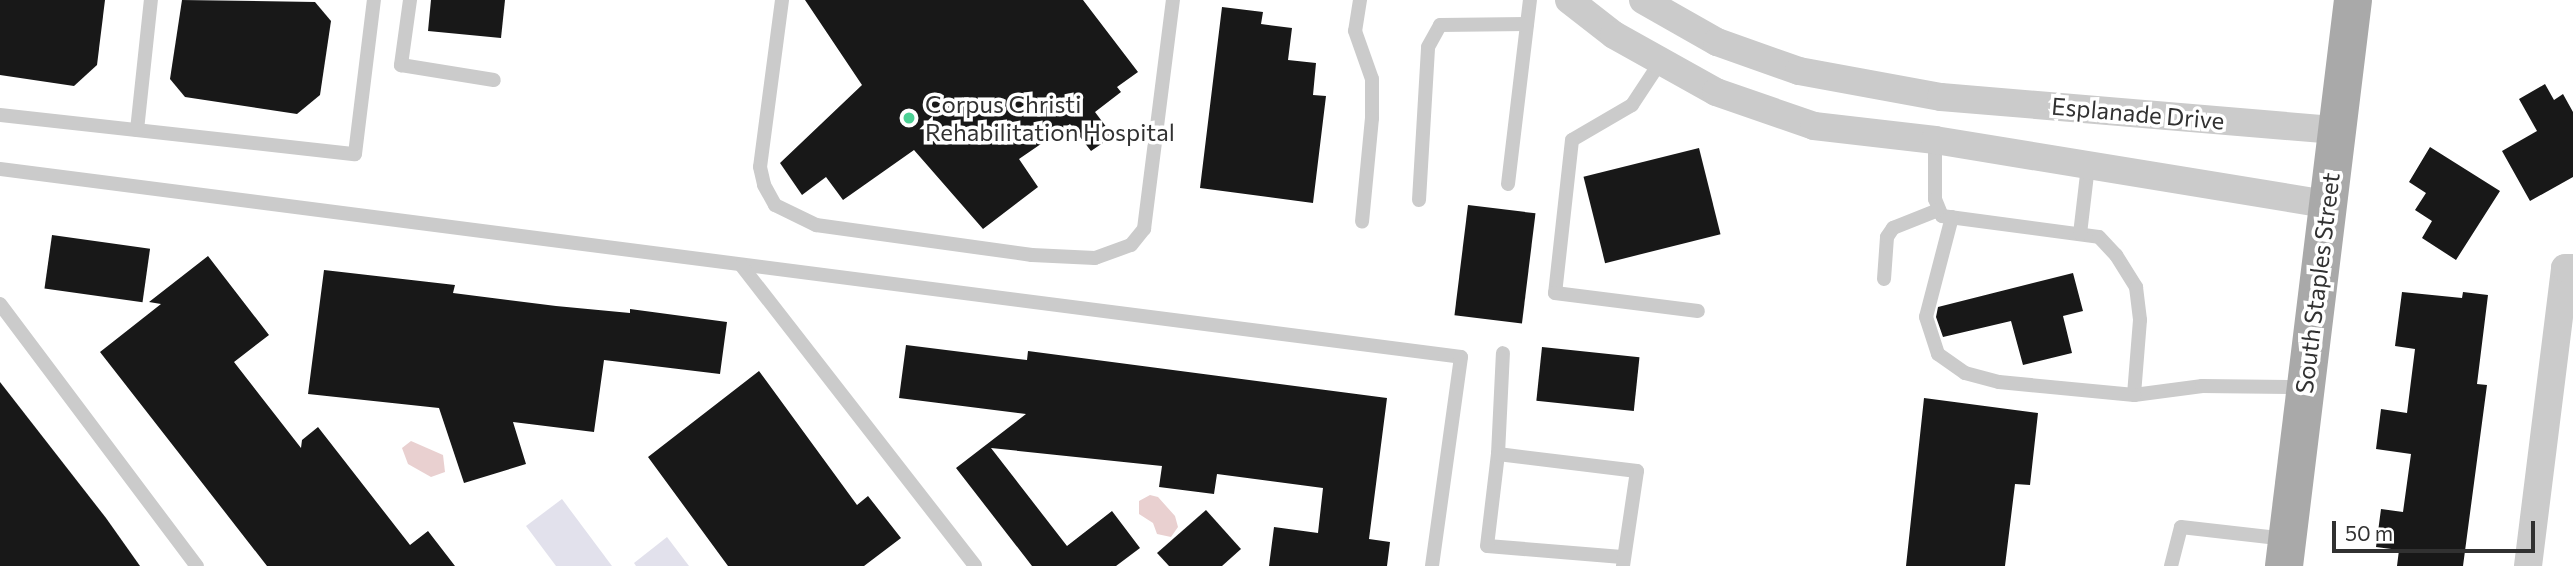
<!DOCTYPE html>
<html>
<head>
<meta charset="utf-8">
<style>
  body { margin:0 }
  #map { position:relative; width:2573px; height:566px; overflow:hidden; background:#fff; font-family:Commissioner,sans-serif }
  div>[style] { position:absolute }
  .green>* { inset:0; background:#e2e1ec }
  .water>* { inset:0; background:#e9d0d0 }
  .building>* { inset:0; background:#181818; transform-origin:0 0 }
  .service>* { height:14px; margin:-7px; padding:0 7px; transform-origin:7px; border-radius:7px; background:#cbcbcb }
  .minor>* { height:28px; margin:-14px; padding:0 14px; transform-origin:14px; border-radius:14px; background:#cbcbcb }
  .primary>* { height:38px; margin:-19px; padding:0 19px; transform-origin:19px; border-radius:19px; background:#a9a9a9 }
  .dots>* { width:19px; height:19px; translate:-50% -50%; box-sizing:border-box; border:4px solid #fff; border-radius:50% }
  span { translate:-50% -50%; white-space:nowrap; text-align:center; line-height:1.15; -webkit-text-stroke:7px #fff; paint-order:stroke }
  .poi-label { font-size:24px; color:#313131 }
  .left { translate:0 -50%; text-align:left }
  .street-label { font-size:24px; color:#313131 }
  .scale { position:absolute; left:2332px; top:521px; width:203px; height:32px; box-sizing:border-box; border:4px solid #313131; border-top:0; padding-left:9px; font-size:21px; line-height:24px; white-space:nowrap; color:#313131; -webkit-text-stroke:5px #fff; paint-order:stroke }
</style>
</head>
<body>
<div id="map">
  <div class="green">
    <div style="clip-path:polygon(562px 499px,612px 566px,556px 566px,526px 526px)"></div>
    <div style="clip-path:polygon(667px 537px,689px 566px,636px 566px,634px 563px)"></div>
  </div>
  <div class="water">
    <div style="clip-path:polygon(411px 441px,443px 455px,445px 472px,431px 477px,408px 464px,402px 448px)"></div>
    <div style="clip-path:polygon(1150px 495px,1158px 497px,1175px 516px,1178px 527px,1171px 537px,1157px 534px,1153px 523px,1139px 514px,1139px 501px)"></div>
  </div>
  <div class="building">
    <div style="clip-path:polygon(0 0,105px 0,97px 65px,74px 86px,0 75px)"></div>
    <div style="clip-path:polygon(182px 0,315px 2px,331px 21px,320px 95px,297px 114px,185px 97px,170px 79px)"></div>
    <div style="clip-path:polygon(431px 0,505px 0,501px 38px,428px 31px)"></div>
    <div style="clip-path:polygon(805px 0,1083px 0,1138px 72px,1117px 87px,1121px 92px,1095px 112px,1113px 136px,1091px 151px,1070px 124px,1019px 159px,1038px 187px,983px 229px,914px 150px,843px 200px,826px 177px,802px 195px,780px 163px,862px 85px)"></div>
    <div style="clip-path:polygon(1222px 7px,1263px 12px,1261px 24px,1292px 28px,1288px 60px,1316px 63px,1313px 95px,1326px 96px,1313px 203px,1200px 188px)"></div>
    <div style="clip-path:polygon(2545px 84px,2554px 100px,2563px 94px,2573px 112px,2573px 177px,2530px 201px,2502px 151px,2537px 131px,2519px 99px)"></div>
    <div style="clip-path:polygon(2430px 147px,2500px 191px,2456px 260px,2422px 238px,2432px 221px,2415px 210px,2426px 193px,2409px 182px)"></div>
    <div style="left:1699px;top:148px;width:89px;height:119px;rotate:76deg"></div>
    <div style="left:1468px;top:205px;width:68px;height:111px;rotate:7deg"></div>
    <div style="left:52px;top:235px;width:99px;height:54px;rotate:8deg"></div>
    <div style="clip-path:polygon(208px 256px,269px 335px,234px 362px,301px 448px,302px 440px,318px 427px,410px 545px,428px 531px,455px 566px,267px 566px,100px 352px,161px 304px,149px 302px)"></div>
    <div style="clip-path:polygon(324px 270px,455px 285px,453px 293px,556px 306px,630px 313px,630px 309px,727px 322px,720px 374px,604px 360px,594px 432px,513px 422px,526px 464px,464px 483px,439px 408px,308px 394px)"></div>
    <div style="clip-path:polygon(2073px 273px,2083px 311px,2063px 316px,2072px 353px,2023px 365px,2011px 321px,1943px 337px,1936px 317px,1938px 307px)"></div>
    <div style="clip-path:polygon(2402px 292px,2462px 298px,2463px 292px,2488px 295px,2477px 384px,2487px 385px,2463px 566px,2397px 566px,2399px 550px,2376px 547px,2381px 509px,2403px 512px,2411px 454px,2376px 449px,2381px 409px,2407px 413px,2415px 349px,2395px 346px)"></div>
    <div style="clip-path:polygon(906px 345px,1027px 360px,1028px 351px,1387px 398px,1369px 539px,1390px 542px,1387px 566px,1269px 566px,1274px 527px,1318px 533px,1323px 488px,1217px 474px,1214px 494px,1159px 487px,1162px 466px,991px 448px,1067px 546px,1112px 511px,1140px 548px,1116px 566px,1032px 566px,956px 468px,1026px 414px,899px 398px)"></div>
    <div style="left:1542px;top:347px;width:98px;height:54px;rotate:6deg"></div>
    <div style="clip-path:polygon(759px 371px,857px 505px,868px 496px,901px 538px,864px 566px,728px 566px,648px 457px)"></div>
    <div style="clip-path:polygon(0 382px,106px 518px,140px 566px,0 566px)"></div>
    <div style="clip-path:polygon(1924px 398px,2038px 413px,2030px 485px,2015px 484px,2005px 566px,1906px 566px)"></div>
    <div style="clip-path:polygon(1206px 510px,1241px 549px,1222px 566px,1169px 566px,1157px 553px)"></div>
  </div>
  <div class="service">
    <div style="left:410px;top:0;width:66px;rotate:97.9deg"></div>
    <div style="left:401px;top:65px;width:94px;rotate:9.2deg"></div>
    <div style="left:782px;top:0;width:168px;rotate:97.5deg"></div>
    <div style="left:760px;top:167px;width:18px;rotate:77deg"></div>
    <div style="left:764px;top:185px;width:23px;rotate:61deg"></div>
    <div style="left:775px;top:205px;width:46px;rotate:26deg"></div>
    <div style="left:816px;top:225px;width:218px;rotate:7.9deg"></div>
    <div style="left:1032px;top:255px;width:63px;rotate:2.7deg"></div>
    <div style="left:1095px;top:258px;width:38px;rotate:-20deg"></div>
    <div style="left:1131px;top:245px;width:21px;rotate:-51deg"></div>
    <div style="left:1144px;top:229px;width:231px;rotate:-82.8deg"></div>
    <div style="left:1360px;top:0;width:31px;rotate:99deg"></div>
    <div style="left:1355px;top:31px;width:51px;rotate:70.5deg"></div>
    <div style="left:1372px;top:79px;width:39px;rotate:90deg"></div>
    <div style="left:1372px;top:118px;width:104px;rotate:95.5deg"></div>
    <div style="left:1661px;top:61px;width:53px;rotate:123.4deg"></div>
    <div style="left:1632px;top:105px;width:69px;rotate:149.7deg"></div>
    <div style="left:1572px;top:140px;width:154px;rotate:96.3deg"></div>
    <div style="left:1555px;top:293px;width:144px;rotate:7.2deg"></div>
    <div style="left:0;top:115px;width:357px;rotate:6.3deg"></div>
    <div style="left:355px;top:154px;width:155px;rotate:-83deg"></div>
    <div style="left:137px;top:130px;width:131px;rotate:-83.9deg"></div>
    <div style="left:1935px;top:140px;width:59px;rotate:90deg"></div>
    <div style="left:1935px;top:199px;width:18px;rotate:68deg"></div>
    <div style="left:1942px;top:216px;width:158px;rotate:7.6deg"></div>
    <div style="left:2099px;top:237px;width:25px;rotate:47deg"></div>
    <div style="left:2116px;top:255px;width:38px;rotate:58deg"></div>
    <div style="left:2136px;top:287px;width:33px;rotate:83deg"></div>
    <div style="left:2140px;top:320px;width:75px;rotate:94.6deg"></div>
    <div style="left:2134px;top:395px;width:69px;rotate:-7.5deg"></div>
    <div style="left:2202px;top:386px;width:101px;rotate:0.6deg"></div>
    <div style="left:0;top:169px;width:1473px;rotate:7.33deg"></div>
    <div style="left:1461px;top:357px;width:211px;rotate:97.9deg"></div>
    <div style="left:1508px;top:184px;width:185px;rotate:-83.2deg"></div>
    <div style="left:1419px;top:200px;width:153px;rotate:-86.6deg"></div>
    <div style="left:1428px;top:47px;width:25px;rotate:-61deg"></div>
    <div style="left:1440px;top:25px;width:87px;rotate:-0.7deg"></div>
    <div style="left:1952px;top:217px;width:103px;rotate:104.6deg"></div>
    <div style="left:1926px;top:317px;width:39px;rotate:72deg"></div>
    <div style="left:1938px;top:354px;width:33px;rotate:35deg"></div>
    <div style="left:1965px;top:373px;width:35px;rotate:15deg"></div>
    <div style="left:1999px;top:382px;width:136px;rotate:5.5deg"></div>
    <div style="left:2080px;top:234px;width:68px;rotate:-83.3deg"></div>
    <div style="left:741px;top:265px;width:381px;rotate:52.1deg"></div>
    <div style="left:1884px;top:279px;width:42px;rotate:-85.9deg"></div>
    <div style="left:1887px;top:237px;width:11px;rotate:-56deg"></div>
    <div style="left:1893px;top:228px;width:48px;rotate:-21.8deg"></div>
    <div style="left:0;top:304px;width:328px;rotate:53.1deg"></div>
    <div style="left:1498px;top:454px;width:101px;rotate:-87.2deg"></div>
    <div style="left:1622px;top:557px;width:135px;rotate:-175.3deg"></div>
    <div style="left:1487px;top:546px;width:93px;rotate:-83.2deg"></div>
    <div style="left:1498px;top:454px;width:140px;rotate:7deg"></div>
    <div style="left:1637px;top:471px;width:96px;rotate:98.4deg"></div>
    <div style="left:2171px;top:566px;width:40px;rotate:-75.6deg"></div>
    <div style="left:2181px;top:527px;width:106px;rotate:6.5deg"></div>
  </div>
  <div class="minor">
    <div style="left:1569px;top:0;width:57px;rotate:37.9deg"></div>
    <div style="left:1614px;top:35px;width:117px;rotate:29.2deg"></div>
    <div style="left:1716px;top:92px;width:104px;rotate:19.1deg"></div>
    <div style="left:1814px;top:126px;width:122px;rotate:6.6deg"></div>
    <div style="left:1935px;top:140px;width:395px;rotate:9.3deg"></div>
    <div style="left:1643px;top:0;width:85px;rotate:29.6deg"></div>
    <div style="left:1717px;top:42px;width:87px;rotate:19.5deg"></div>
    <div style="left:1799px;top:71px;width:144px;rotate:10.4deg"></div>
    <div style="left:1941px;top:97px;width:396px;rotate:4.8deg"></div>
    <div style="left:2528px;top:566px;width:300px;rotate:-82.9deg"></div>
    <div style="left:2565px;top:268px;width:8px"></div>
  </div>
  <div class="primary">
    <div style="left:2284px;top:566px;width:570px;rotate:-83.05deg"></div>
  </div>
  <div class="dots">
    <div style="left:909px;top:118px;background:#4bd094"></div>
  </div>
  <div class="poi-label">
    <span class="left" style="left:925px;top:118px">Corpus Christi<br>Rehabilitation Hospital</span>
  </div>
  <div class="street-label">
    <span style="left:2138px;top:113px;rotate:5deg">Esplanade Drive</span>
    <span style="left:2317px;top:283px;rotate:-83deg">South Staples Street</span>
  </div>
  <div class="scale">50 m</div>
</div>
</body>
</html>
